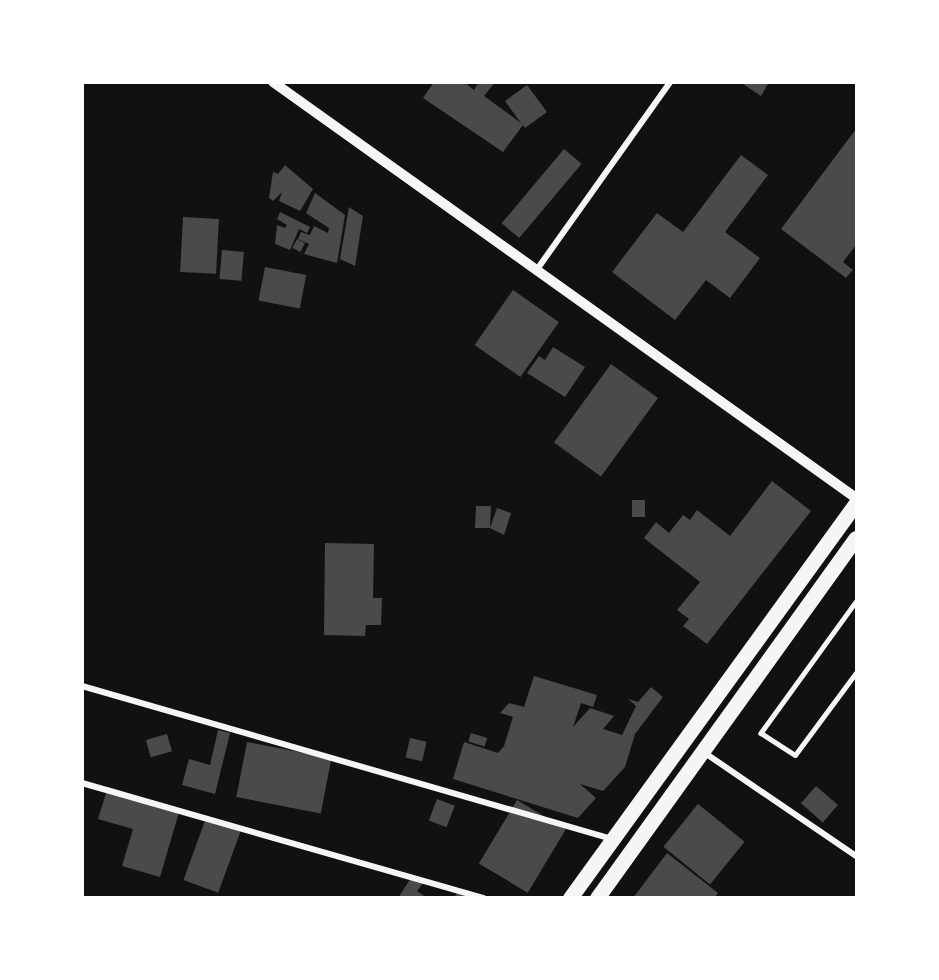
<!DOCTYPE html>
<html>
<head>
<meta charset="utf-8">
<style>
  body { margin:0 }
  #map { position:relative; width:939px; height:980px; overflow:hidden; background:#111; font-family:Signika,sans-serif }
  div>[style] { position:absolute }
  .building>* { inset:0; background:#4a4a4a; transform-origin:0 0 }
  .service>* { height:4.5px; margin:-2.25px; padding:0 2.25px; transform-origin:2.25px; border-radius:2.25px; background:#f5f5f5 }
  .minor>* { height:6px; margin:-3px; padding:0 3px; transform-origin:3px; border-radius:3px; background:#f5f5f5 }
  .tertiary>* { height:10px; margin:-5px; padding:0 5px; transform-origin:5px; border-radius:5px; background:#f5f5f5 }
  .primary>* { height:15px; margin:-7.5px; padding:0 7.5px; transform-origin:7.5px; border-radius:7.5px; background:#f5f5f5 }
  span { translate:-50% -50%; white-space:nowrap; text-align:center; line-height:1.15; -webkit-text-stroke:4.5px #fff; paint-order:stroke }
  .frame { position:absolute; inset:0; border:84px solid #fff; pointer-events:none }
</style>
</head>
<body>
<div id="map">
  <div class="building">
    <div style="clip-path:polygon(434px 82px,464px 82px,474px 90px,479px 82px,495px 82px,484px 96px,521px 123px,505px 101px,527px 85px,547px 112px,525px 128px,523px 125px,503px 152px,423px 98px)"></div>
    <div style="clip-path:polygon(740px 82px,769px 82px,761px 96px)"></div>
    <div style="clip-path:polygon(856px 129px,856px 245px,843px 262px,853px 270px,846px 278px,781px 229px)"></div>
    <div style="left:564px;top:149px;width:23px;height:97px;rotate:40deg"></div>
    <div style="clip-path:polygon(741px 155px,768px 175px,725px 232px,760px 258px,730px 298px,706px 280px,675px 320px,612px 272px,657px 213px,683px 232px)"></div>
    <div style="clip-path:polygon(285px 165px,313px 189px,300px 211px,279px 201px,282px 192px,273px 201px,269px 198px,273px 172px,278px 174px)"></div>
    <div style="clip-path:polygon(315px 193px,345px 215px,337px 263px,304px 254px,309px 244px,298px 239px,301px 232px,310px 235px,314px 226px,328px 233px,329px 228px,306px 213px)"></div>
    <div style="clip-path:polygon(349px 207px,363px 216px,355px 266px,340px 259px)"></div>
    <div style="clip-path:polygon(280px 212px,310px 227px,307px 233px,299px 229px,290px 250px,275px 244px,277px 225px,285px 228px,287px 225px,277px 219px)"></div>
    <div style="left:183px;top:217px;width:36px;height:55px;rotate:3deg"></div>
    <div style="left:297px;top:239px;width:9px;height:10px;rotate:27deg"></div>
    <div style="left:222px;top:250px;width:22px;height:29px;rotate:5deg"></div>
    <div style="left:265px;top:267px;width:42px;height:34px;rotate:11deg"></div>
    <div style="left:513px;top:290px;width:56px;height:67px;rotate:35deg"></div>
    <div style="clip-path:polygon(553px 347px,585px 367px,565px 397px,527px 373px,539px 356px,545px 360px)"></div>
    <div style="left:611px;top:364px;width:58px;height:97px;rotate:36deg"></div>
    <div style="clip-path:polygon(772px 481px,811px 511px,707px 644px,683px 626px,689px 619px,677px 610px,700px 582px,644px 538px,656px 522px,669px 533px,683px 515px,690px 520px,697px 510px,730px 536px)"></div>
    <div style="left:632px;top:500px;width:13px;height:17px"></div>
    <div style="clip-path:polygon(476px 506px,491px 506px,490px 528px,497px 508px,511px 513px,504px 535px,490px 528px,475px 528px)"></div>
    <div style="clip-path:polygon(325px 543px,374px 544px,373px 598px,382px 598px,381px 625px,366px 625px,365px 636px,324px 635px)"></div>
    <div style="clip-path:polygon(534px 676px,597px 695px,593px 707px,581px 703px,573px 727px,590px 708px,614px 716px,603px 729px,622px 735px,636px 706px,628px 699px,638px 702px,651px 687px,663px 697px,635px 734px,625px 767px,603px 791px,580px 784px,596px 798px,578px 818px,453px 779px,464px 742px,498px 753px,504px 746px,513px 717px,500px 713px,509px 703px,524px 707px)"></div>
    <div style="clip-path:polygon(218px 730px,230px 733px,215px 794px,182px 785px,189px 759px,210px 765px)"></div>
    <div style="left:471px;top:733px;width:17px;height:9px;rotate:17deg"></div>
    <div style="left:167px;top:734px;width:18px;height:22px;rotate:74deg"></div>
    <div style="left:410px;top:738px;width:17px;height:20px;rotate:13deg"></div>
    <div style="left:247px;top:742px;width:86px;height:56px;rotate:11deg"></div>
    <div style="left:816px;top:786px;width:29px;height:23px;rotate:41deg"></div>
    <div style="clip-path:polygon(108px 787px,180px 809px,160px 877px,122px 866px,133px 829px,98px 819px)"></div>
    <div style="left:437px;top:799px;width:19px;height:23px;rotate:21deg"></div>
    <div style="left:517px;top:800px;width:57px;height:74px;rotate:31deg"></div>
    <div style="left:698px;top:804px;width:60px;height:55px;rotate:39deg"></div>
    <div style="left:206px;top:818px;width:37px;height:66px;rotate:20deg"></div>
    <div style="clip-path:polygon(667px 853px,718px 893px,714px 898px,633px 898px)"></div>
    <div style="clip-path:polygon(411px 878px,424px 882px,417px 891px,427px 898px,398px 898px)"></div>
    <div style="clip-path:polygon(459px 890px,483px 898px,454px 898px)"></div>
  </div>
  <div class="service">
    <div style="left:856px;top:602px;width:162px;rotate:125.9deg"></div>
    <div style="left:761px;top:733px;width:40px;rotate:32.9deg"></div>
    <div style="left:795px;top:755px;width:102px;rotate:-53.4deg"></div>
  </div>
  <div class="minor">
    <div style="left:538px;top:268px;width:228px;rotate:-54.6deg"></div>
    <div style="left:82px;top:686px;width:552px;rotate:16.1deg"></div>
    <div style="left:702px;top:751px;width:186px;rotate:34.3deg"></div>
    <div style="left:82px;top:783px;width:418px;rotate:16deg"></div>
  </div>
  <div class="tertiary">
    <div style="left:273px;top:82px;width:716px;rotate:35.51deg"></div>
  </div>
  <div class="primary">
    <div style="left:570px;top:898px;width:488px;rotate:-54.1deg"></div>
    <div style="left:597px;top:898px;width:443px;rotate:-54.3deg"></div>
  </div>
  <div class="frame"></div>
</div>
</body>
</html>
